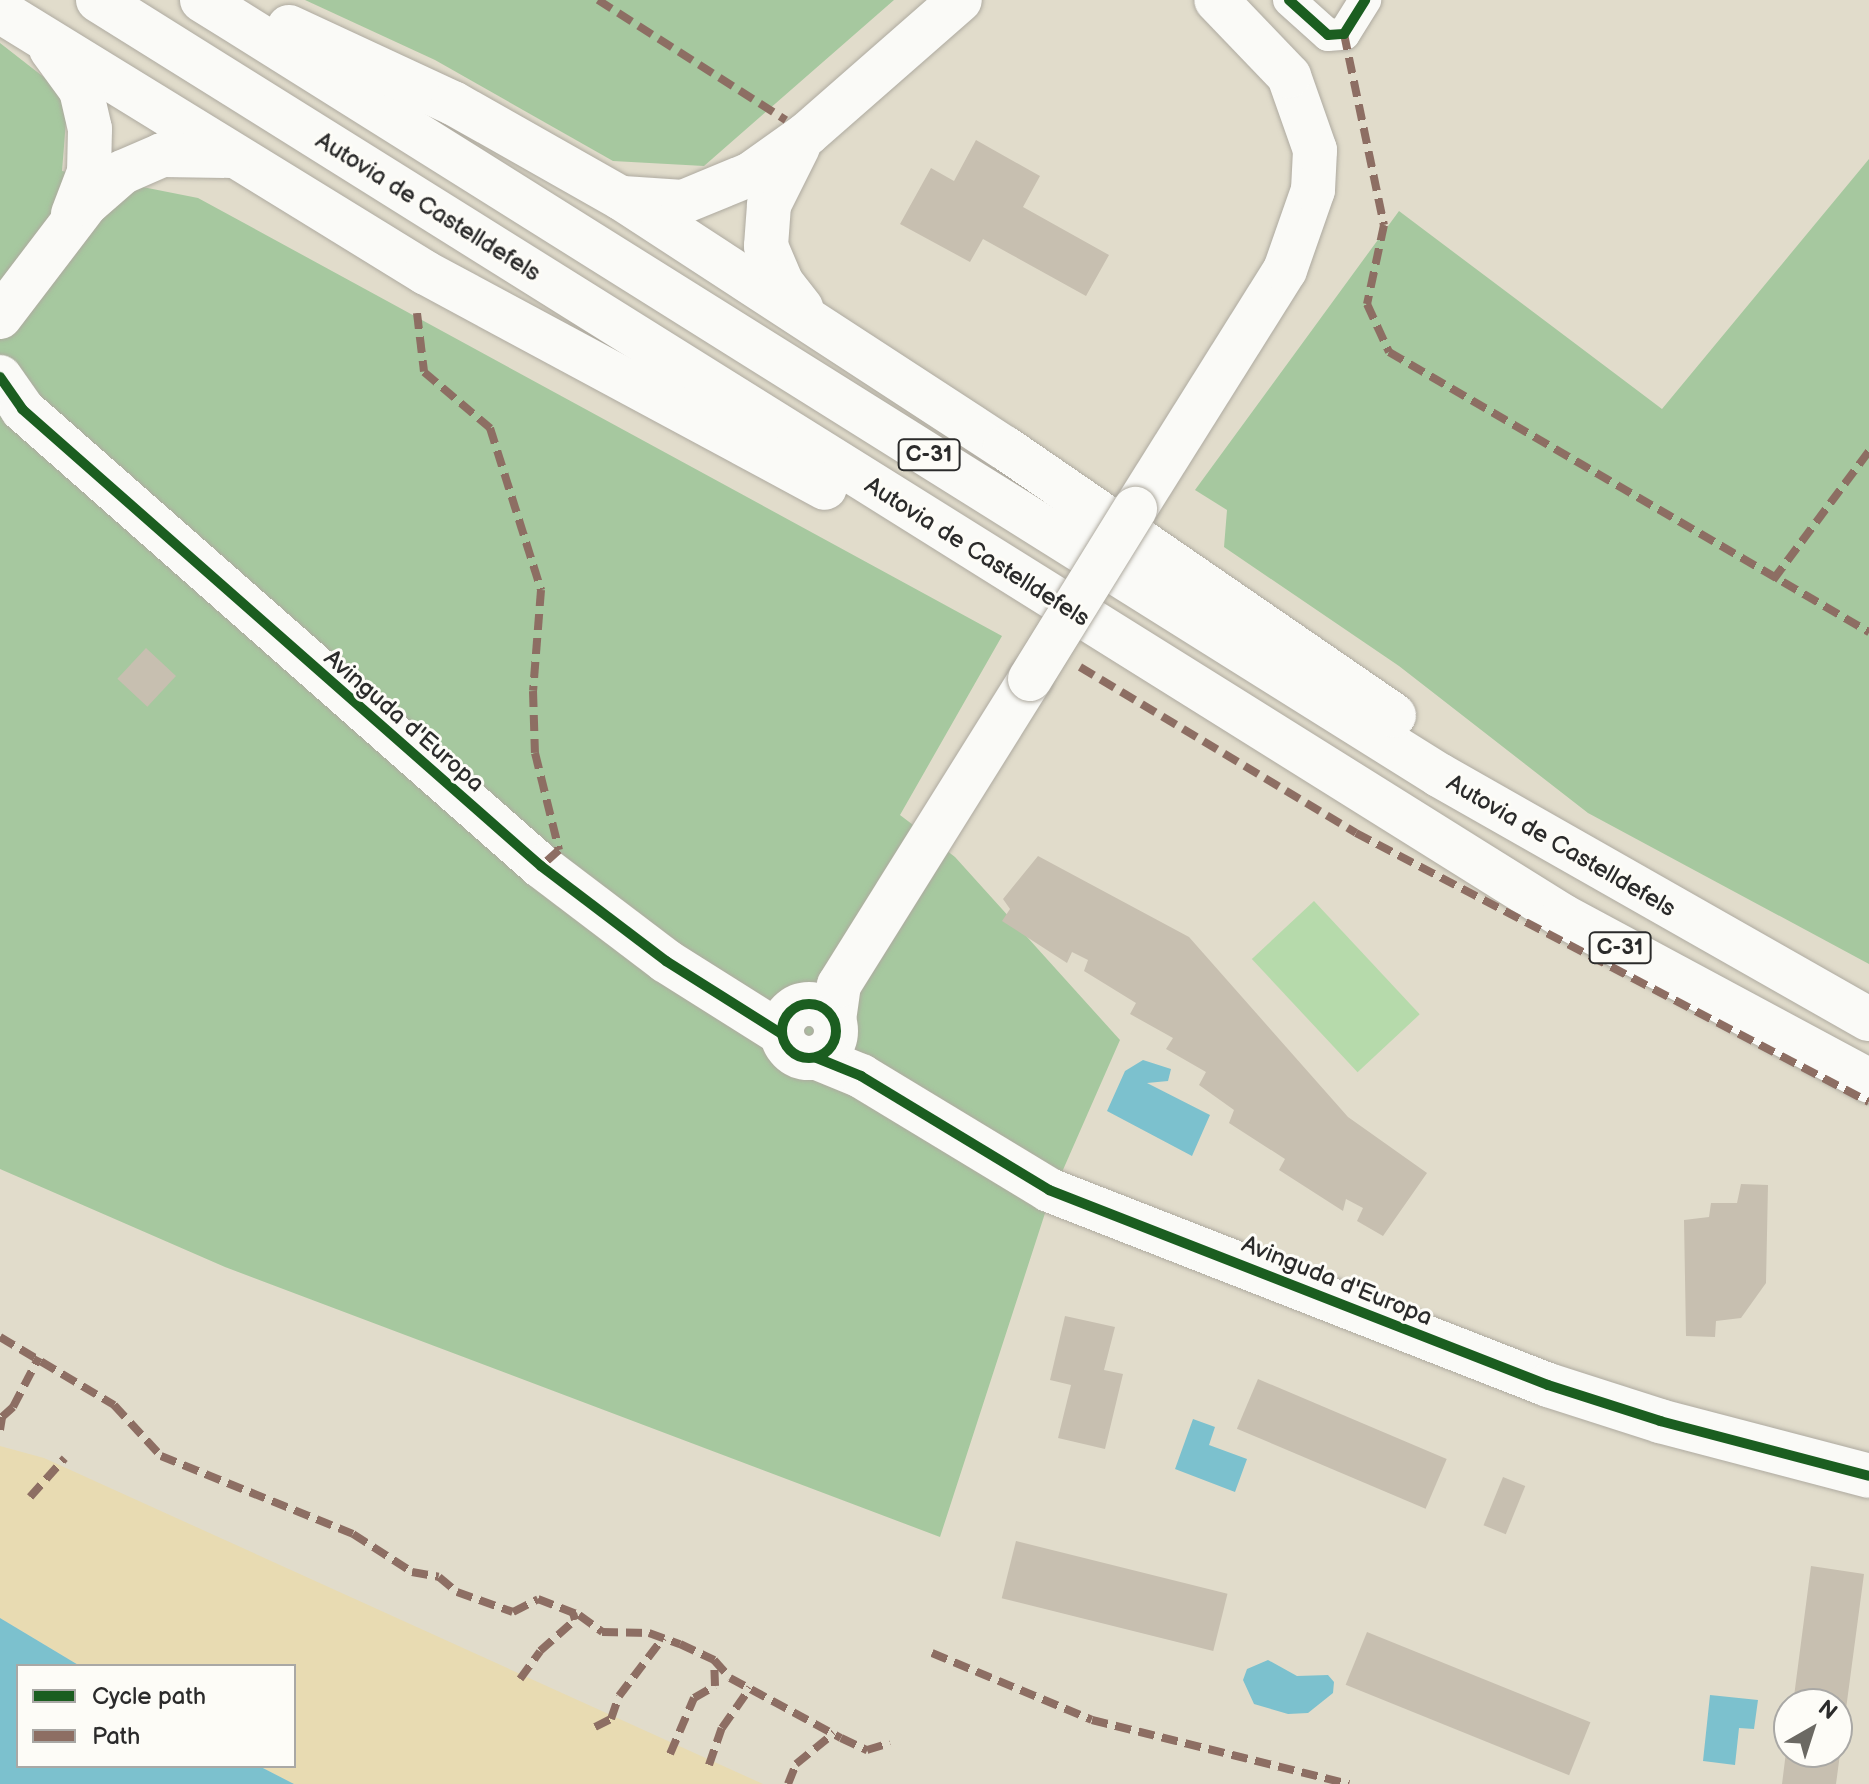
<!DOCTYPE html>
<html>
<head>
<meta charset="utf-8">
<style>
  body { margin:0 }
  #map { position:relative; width:1869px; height:1784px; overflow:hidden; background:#e1dccb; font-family:"Balsamiq Sans",sans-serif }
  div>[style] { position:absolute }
  .green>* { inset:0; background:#b6daab; transform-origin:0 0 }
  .forest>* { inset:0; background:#a6c89f }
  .sand>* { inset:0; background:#e8dbb2 }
  .water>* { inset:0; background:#7cc1ce }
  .building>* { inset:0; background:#c7bfb0; transform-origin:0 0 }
  .roads { filter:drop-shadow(0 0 2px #aeaaa0) drop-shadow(0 0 2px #aeaaa0) }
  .street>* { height:32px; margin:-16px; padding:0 16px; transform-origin:16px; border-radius:16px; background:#fafaf7 }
  .secondary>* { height:44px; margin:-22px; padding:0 22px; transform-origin:22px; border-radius:22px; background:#fafaf7 }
  .secondary>.ring { margin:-22px; padding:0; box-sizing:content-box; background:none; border:44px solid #fafaf7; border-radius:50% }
  .highway>* { height:44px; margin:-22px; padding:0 22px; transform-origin:22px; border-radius:22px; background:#fafaf7 }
  .bridges { filter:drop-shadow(0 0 2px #aeaaa0) drop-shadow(0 0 2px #aeaaa0) }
  .highway-bridge>* { height:44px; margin:-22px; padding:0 22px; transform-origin:22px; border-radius:22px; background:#fafaf7 }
  .quiet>* { height:8px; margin-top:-4px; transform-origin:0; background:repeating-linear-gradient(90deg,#8d6e63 0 16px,transparent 0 24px) }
  .cycleway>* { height:10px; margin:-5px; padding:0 5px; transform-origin:5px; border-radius:5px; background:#1b5e20 }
  .cycleway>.ring { margin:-5px; padding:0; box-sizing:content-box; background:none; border:10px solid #1b5e20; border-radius:50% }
  span { translate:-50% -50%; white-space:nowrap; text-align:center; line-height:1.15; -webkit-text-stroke:6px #fdfcf7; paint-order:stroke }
  .shield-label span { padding:2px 6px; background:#fdfcf7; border:2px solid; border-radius:6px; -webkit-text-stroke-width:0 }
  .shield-label { font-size:22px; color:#2b2b2b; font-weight:700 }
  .street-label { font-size:24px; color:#2b2b2b }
  .legend { position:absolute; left:16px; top:1664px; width:280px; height:104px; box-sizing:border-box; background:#fdfcf7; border:2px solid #a9a8a5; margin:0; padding:10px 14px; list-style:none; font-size:24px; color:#2b2b2b }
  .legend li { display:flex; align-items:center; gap:16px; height:40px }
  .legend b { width:40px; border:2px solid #a9a8a5 }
  .north { position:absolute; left:1773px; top:1688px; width:80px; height:80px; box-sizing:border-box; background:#fdfcf7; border:2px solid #a9a8a5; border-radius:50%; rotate:39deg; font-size:22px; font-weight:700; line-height:32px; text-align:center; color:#2b2b2b }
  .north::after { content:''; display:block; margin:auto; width:28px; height:36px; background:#6b6963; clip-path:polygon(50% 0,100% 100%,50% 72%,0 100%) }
</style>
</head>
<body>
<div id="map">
  <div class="green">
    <div style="left:1314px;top:901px;width:155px;height:85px;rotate:47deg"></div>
  </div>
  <div class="forest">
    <div style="clip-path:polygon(305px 0,894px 0,704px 166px,613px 161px,435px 60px)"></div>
    <div style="clip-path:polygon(0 43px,68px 96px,62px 171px,198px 198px,1002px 636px,900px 815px,955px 857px,1120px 1040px,1048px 1204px,940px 1537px,225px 1267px,0 1169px)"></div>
    <div style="clip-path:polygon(1869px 159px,1869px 964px,1588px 813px,1399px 666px,1224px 547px,1227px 510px,1195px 490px,1399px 211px,1662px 409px)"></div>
  </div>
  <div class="sand">
    <div style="clip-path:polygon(0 1446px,44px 1458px,763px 1784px,294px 1784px,259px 1766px,294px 1766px,294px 1666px,80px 1666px,0 1618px)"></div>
  </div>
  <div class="water">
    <div style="clip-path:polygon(1143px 1060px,1171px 1069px,1168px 1081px,1147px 1083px,1210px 1115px,1192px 1156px,1107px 1111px,1125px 1071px)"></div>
    <div style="clip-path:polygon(1193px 1419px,1215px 1427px,1209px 1445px,1247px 1459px,1235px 1492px,1175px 1469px)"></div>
    <div style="clip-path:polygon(0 1618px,80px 1666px,18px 1666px,18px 1766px,259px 1766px,294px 1784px,0 1784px)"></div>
    <div style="clip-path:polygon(1268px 1660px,1297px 1676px,1328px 1675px,1334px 1682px,1333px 1693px,1308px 1713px,1288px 1714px,1254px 1704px,1243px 1680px,1247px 1669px)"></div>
    <div style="clip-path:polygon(1710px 1695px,1758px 1700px,1754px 1729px,1739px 1728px,1735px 1765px,1703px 1761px)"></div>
  </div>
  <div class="building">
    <div style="clip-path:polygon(976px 140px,1040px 176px,1023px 207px,1109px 255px,1086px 296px,983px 239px,970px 262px,900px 224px,931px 168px,954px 181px)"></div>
    <div style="left:146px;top:648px;width:41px;height:42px;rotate:43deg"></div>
    <div style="clip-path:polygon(1038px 856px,1189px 937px,1348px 1117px,1427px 1173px,1383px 1236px,1357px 1221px,1363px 1208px,1346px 1199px,1343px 1211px,1279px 1170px,1285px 1159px,1229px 1123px,1234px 1110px,1199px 1085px,1206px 1072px,1166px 1049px,1173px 1038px,1130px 1014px,1136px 1003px,1084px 971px,1088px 960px,1072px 952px,1067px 963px,1002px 921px,1010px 909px,1003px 899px)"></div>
    <div style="clip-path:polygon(1741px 1184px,1768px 1185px,1766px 1283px,1741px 1318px,1716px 1321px,1715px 1337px,1686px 1336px,1684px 1220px,1709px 1217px,1711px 1203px,1737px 1203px)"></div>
    <div style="clip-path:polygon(1065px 1316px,1115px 1327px,1104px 1370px,1123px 1374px,1105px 1449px,1058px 1438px,1071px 1385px,1050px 1380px)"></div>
    <div style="left:1258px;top:1379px;width:205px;height:54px;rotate:23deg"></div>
    <div style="left:1503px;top:1477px;width:24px;height:52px;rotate:22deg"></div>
    <div style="left:1016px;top:1541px;width:218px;height:59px;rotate:14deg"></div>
    <div style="clip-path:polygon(1811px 1566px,1864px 1574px,1836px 1784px,1782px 1784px,1787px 1744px,1789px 1752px,1837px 1752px,1837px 1704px,1793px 1704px)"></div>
    <div style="left:1367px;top:1632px;width:241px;height:57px;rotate:22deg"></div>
  </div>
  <div class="roads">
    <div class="street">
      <div style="left:1289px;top:0;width:52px;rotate:41.9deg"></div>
      <div style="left:1328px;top:35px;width:16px;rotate:-4deg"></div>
      <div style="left:1344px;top:34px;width:40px;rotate:-58deg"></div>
    </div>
    <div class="secondary">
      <div style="left:0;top:377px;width:39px;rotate:55deg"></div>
      <div style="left:22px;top:409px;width:692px;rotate:41.37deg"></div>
      <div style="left:541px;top:866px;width:157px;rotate:37.2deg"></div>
      <div style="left:666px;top:961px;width:137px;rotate:32.2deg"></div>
      <div class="ring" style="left:782px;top:1004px;width:10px;height:10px"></div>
      <div style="left:817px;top:1058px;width:48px;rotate:22.2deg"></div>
      <div style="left:861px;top:1076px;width:220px;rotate:31.2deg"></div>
      <div style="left:1049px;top:1190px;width:536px;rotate:21.34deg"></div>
      <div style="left:1548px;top:1385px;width:118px;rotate:17.8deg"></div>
      <div style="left:1660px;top:1421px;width:216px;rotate:14.7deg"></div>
    </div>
    <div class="highway">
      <div style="left:98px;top:0;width:1728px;rotate:32.02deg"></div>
      <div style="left:1563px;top:916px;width:348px;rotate:28.3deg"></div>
      <div style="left:202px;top:0;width:1460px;rotate:32.07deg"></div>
      <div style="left:1439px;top:775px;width:494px;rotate:29.6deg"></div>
      <div style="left:0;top:11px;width:500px;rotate:31.59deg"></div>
      <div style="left:426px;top:273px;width:453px;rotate:28.3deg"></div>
      <div style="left:289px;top:27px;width:181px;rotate:24.9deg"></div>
      <div style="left:453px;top:103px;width:193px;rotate:29.5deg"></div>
      <div style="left:621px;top:198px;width:458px;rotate:33.1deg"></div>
      <div style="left:1005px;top:448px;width:472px;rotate:34.5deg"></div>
      <div style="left:51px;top:49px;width:51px;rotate:53.8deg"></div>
      <div style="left:81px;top:90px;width:40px;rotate:77deg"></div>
      <div style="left:90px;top:129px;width:43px;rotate:91.3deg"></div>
      <div style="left:89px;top:172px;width:45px;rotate:110.9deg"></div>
      <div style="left:798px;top:147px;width:65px;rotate:116.6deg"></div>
      <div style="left:769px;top:205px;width:41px;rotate:94.2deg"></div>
      <div style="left:766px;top:246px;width:39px;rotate:67deg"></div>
      <div style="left:781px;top:282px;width:33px;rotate:52deg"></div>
      <div style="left:623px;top:198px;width:60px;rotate:3.8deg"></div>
      <div style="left:683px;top:202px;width:74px;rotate:-22.4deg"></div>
      <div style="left:751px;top:174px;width:69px;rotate:-35.5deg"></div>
      <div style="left:807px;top:134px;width:203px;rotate:-41.2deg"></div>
      <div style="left:0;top:317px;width:142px;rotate:-52.7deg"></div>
      <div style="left:86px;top:204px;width:49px;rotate:-40.9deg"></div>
      <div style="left:123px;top:172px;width:43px;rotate:-23.6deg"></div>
      <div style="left:162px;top:155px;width:69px;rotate:0.8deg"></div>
      <div style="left:1135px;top:509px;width:282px;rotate:-57.9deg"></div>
      <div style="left:1285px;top:270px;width:85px;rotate:-70.7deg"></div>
      <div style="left:1313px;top:190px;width:40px;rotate:-87.1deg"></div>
      <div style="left:1315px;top:150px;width:78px;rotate:-109.4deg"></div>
      <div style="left:1289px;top:76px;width:105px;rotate:-133.8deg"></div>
      <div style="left:834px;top:1020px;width:35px;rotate:-82deg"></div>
      <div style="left:839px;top:985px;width:361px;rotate:-58deg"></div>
    </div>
  </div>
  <div class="bridges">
    <div class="highway-bridge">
      <div style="left:1030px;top:679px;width:200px;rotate:-58.3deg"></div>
    </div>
  </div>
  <div class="quiet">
    <div style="left:598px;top:0;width:223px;rotate:32.6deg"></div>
    <div style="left:1344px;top:34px;width:195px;rotate:78.2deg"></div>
    <div style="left:1384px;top:225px;width:81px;rotate:102.1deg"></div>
    <div style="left:1367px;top:304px;width:53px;rotate:65.4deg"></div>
    <div style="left:1389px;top:352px;width:556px;rotate:30.26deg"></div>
    <div style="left:417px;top:313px;width:59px;rotate:83.2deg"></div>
    <div style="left:424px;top:372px;width:87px;rotate:40.3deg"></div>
    <div style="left:490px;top:428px;width:170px;rotate:72.5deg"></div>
    <div style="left:541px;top:590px;width:101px;rotate:94.5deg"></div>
    <div style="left:533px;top:691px;width:62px;rotate:88.2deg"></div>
    <div style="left:535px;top:753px;width:100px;rotate:76.1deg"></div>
    <div style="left:559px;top:850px;width:24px;rotate:138deg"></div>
    <div style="left:1773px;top:580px;width:161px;rotate:-53.3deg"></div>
    <div style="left:1080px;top:667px;width:322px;rotate:31deg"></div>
    <div style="left:1356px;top:833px;width:579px;rotate:27.67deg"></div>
    <div style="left:0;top:1337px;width:133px;rotate:30.8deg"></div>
    <div style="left:114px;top:1405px;width:69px;rotate:47.3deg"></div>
    <div style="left:161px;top:1456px;width:207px;rotate:22.1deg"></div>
    <div style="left:353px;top:1534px;width:70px;rotate:32.8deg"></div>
    <div style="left:412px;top:1572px;width:27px;rotate:10deg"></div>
    <div style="left:439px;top:1577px;width:23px;rotate:40deg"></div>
    <div style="left:457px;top:1592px;width:59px;rotate:19.7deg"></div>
    <div style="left:513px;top:1612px;width:28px;rotate:-27deg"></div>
    <div style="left:538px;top:1599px;width:44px;rotate:21.3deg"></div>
    <div style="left:579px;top:1615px;width:29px;rotate:36deg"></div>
    <div style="left:602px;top:1632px;width:47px;rotate:1.2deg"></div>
    <div style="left:649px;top:1633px;width:33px;rotate:20deg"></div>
    <div style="left:680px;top:1644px;width:38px;rotate:25deg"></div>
    <div style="left:714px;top:1660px;width:24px;rotate:48deg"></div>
    <div style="left:730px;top:1678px;width:126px;rotate:28.4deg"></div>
    <div style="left:841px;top:1738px;width:29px;rotate:25deg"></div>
    <div style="left:867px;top:1750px;width:24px;rotate:-17deg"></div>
    <div style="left:0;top:1430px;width:13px;rotate:-81deg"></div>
    <div style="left:2px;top:1417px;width:15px;rotate:-42deg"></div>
    <div style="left:13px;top:1407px;width:56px;rotate:-62.5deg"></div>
    <div style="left:30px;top:1497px;width:52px;rotate:-48.1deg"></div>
    <div style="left:932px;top:1653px;width:173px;rotate:22.7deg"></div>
    <div style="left:1092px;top:1720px;width:265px;rotate:14deg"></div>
    <div style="left:520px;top:1679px;width:34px;rotate:-54deg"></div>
    <div style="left:540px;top:1651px;width:47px;rotate:-41.5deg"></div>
    <div style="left:575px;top:1620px;width:7px;rotate:-106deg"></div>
    <div style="left:595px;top:1727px;width:18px;rotate:-27deg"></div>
    <div style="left:611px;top:1719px;width:24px;rotate:-71deg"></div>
    <div style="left:619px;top:1696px;width:73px;rotate:-52.8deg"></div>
    <div style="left:670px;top:1754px;width:61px;rotate:-66.8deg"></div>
    <div style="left:694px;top:1698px;width:24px;rotate:-30deg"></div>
    <div style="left:715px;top:1686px;width:26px;rotate:-92deg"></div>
    <div style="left:709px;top:1765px;width:39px;rotate:-71deg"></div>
    <div style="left:722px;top:1728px;width:49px;rotate:-55deg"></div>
    <div style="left:788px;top:1784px;width:22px;rotate:-68deg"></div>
    <div style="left:796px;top:1764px;width:49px;rotate:-39.2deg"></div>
  </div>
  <div class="cycleway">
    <div style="left:1289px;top:0;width:52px;rotate:41.9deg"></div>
    <div style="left:1328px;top:35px;width:16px;rotate:-4deg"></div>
    <div style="left:1344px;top:34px;width:40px;rotate:-58deg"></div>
    <div style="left:0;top:377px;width:39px;rotate:55deg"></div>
    <div style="left:22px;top:409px;width:692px;rotate:41.37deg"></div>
    <div style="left:541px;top:866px;width:157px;rotate:37.2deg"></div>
    <div style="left:666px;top:961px;width:137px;rotate:32.2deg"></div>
    <div class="ring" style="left:782px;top:1004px;width:44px;height:44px"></div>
    <div style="left:817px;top:1058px;width:48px;rotate:22.2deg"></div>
    <div style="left:861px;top:1076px;width:220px;rotate:31.2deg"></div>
    <div style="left:1049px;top:1190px;width:536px;rotate:21.34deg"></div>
    <div style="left:1548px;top:1385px;width:118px;rotate:17.8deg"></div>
    <div style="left:1660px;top:1421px;width:216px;rotate:14.7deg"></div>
  </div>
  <div class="shield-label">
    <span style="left:929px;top:455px">C-31</span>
    <span style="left:1620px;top:948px">C-31</span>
  </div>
  <div class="street-label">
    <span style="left:428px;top:207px;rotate:32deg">Autovia de Castelldefels</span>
    <span style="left:977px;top:552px;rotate:32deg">Autovia de Castelldefels</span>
    <span style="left:404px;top:721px;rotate:41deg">Avinguda d'Europa</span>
    <span style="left:1561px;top:846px;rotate:30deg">Autovia de Castelldefels</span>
    <span style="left:1337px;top:1281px;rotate:22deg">Avinguda d'Europa</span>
  </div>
  <ul class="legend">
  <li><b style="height:10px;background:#1b5e20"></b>Cycle path</li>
  <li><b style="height:10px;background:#8d6e63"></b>Path</li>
  </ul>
  <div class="north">N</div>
</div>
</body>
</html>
